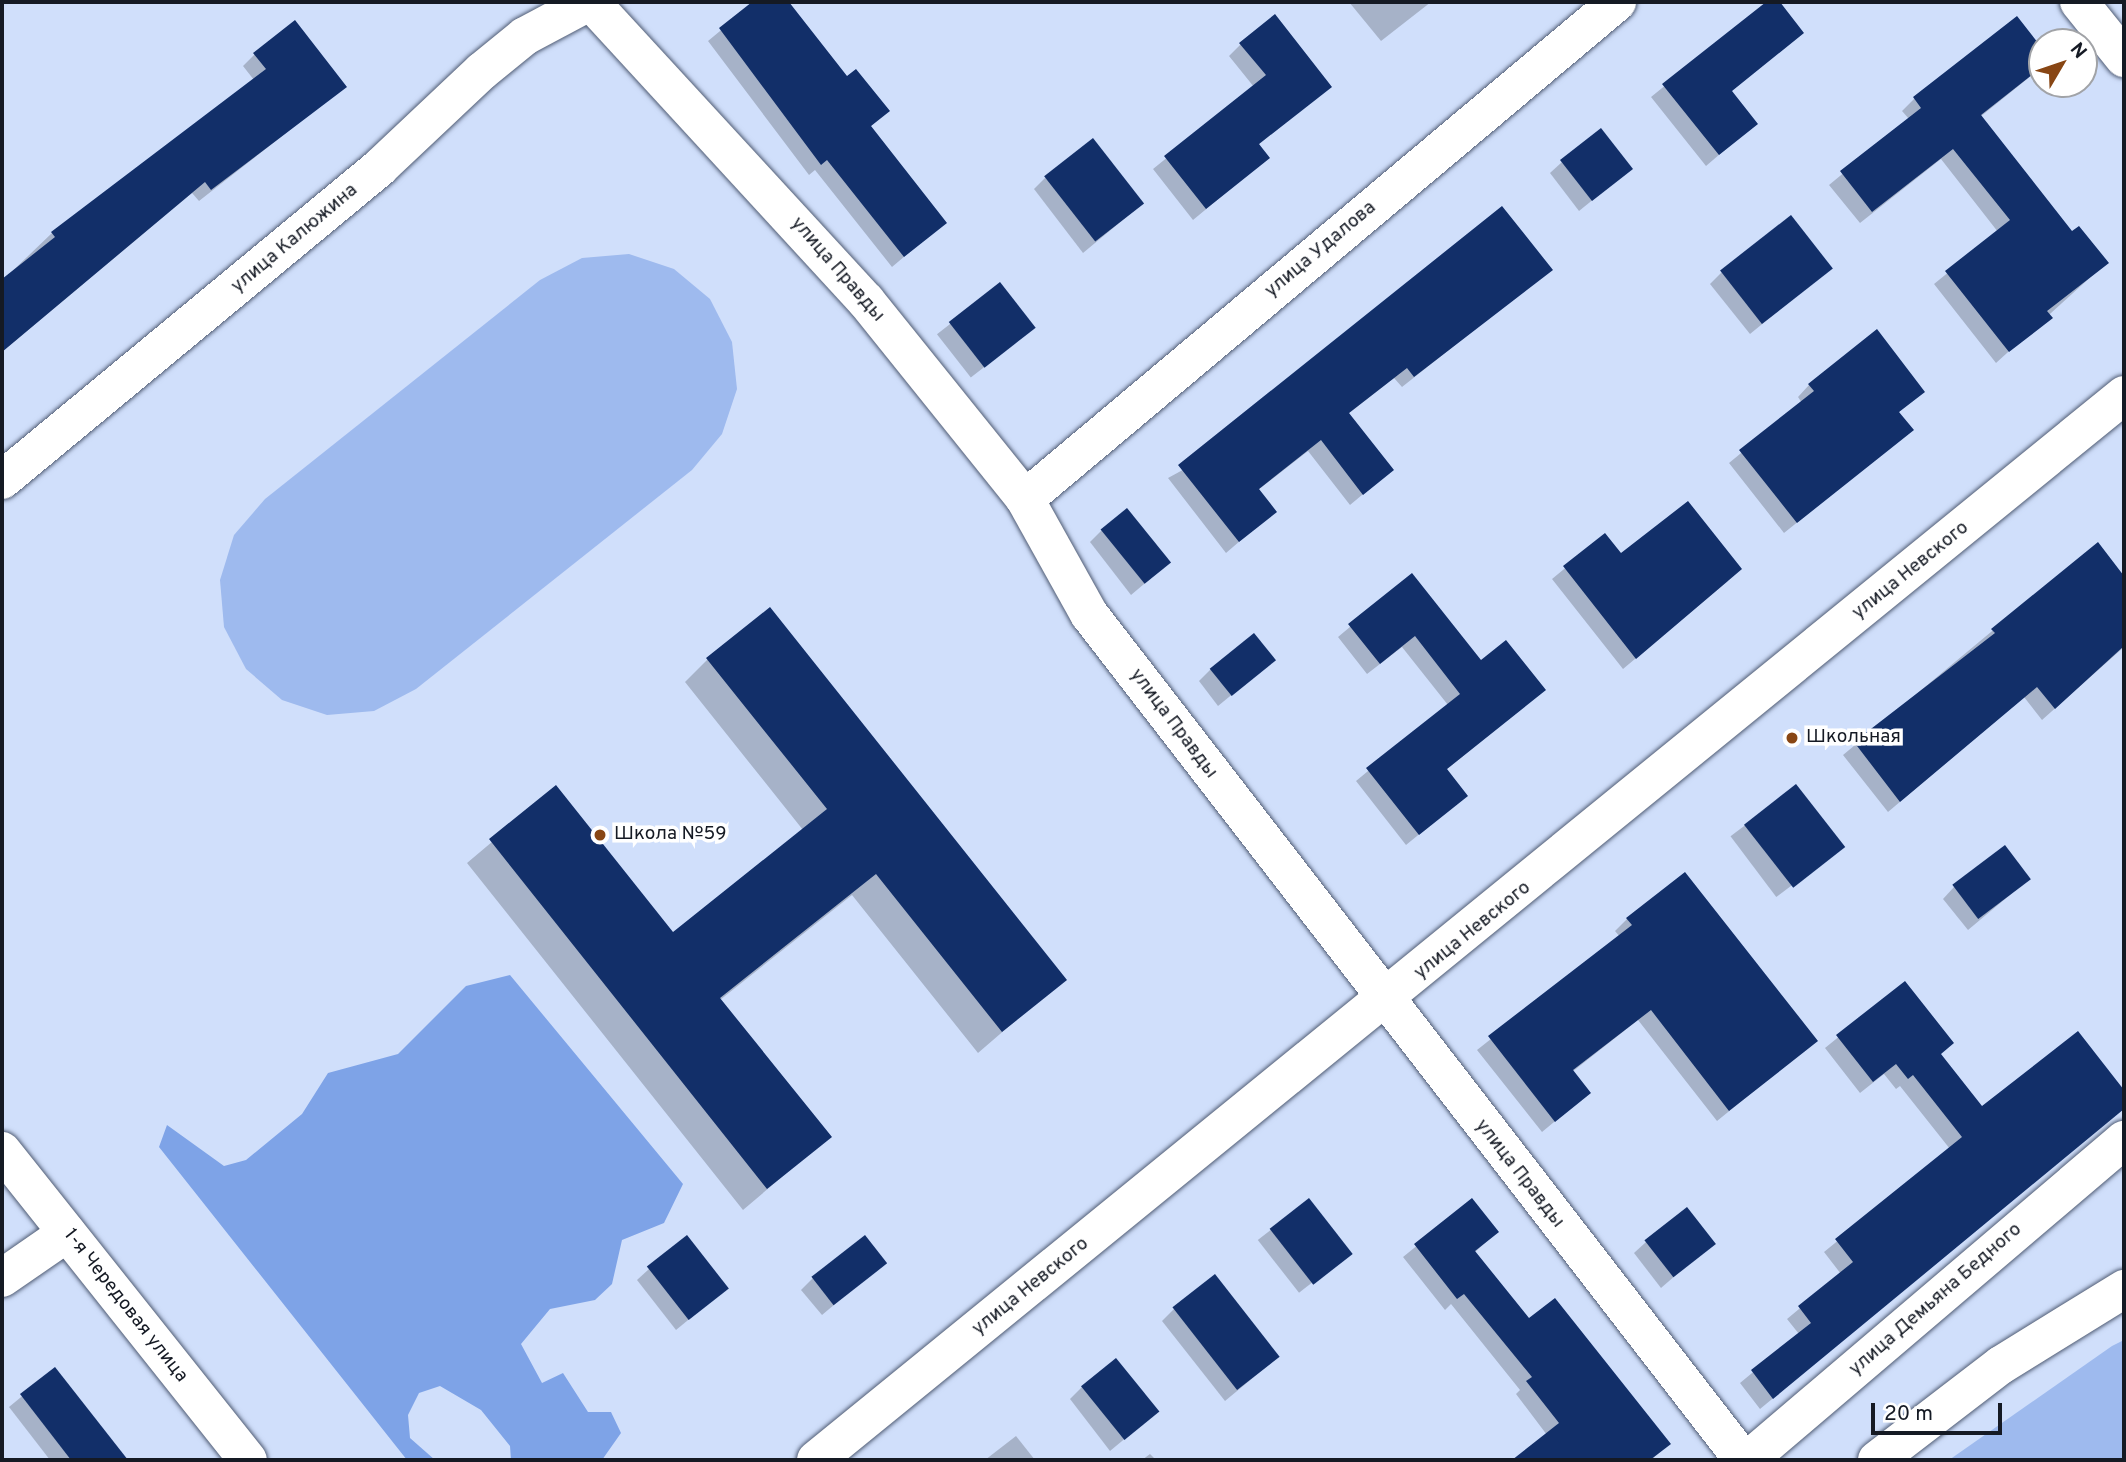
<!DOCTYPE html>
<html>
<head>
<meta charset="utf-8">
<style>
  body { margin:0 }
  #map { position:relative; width:2126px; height:1462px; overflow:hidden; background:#d0dffb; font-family:Overpass,sans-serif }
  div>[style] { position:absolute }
  .green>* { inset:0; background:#9ebaee }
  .forest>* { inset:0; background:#7ea3e7 }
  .shadow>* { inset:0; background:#0003; transform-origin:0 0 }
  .building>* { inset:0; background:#122f69; transform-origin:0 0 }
  .roads { filter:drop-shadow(0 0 2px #505c74) drop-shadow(0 0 2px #505c74) }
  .street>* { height:38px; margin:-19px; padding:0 19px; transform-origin:19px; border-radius:19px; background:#fff }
  .secondary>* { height:38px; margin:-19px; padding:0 19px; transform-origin:19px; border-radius:19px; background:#fff }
  .dots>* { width:19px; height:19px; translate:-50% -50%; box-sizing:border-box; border:4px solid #fff; border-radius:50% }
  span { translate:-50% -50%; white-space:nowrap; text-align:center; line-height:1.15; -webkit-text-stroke:7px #fff; paint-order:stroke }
  .street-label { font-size:19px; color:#151a24 }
  .poi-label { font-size:19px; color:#151a24 }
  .left { translate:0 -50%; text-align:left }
  .frame { position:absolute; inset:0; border:4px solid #151a24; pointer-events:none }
  .north { position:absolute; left:2028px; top:28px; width:70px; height:70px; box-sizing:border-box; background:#fff; border:2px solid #a1a3a7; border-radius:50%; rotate:51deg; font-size:19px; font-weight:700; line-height:28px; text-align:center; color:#151a24 }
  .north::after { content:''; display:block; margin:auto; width:24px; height:32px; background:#884614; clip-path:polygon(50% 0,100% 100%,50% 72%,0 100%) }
  .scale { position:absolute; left:1871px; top:1403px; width:131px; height:32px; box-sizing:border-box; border:4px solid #151a24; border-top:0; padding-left:9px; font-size:21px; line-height:24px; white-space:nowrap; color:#151a24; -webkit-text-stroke:5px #fff; paint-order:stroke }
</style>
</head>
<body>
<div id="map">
  <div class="green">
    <div style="clip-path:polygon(629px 254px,674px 269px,710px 299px,732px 342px,737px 389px,722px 434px,692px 470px,416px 689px,374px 711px,327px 715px,282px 700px,246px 669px,224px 627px,220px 580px,234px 535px,265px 499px,540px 280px,582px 258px)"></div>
    <div style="clip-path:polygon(2124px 1340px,2124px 1460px,1949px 1460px,2112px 1346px)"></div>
  </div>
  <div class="forest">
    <div style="clip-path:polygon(510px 975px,683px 1184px,664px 1223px,622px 1240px,612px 1284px,595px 1300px,550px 1309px,521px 1344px,542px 1383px,563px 1373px,588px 1412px,611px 1412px,621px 1433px,602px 1460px,511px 1460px,510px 1446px,481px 1410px,440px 1386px,419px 1393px,408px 1415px,410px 1438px,435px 1460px,407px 1460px,159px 1147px,167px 1125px,224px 1166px,246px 1160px,302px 1114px,328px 1073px,398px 1054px,466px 986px)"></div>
  </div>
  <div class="shadow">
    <div style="clip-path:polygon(755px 2px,786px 2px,847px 78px,887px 111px,870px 127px,944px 223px,892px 267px,815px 170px,809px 175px,708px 41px)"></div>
    <div style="clip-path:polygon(1349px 2px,1431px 2px,1381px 41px)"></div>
    <div style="clip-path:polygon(1768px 2px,1777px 2px,1802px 33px,1730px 92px,1755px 124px,1706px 166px,1651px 97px)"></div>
    <div style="clip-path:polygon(2017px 18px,2042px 51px,2042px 67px,1980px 117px,2094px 274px,1996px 363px,1934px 284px,1998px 232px,1941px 159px,1860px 223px,1829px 185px,1909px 119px,1902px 111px,1914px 99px)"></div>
    <div style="clip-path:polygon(1241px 44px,1329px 87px,1258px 145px,1268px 158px,1193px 220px,1153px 169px,1254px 87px,1229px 56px)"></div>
    <div style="clip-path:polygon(255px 54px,345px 87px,199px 201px,192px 193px,2px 352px,2px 281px,52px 233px,254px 80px,243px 66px)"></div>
    <div style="clip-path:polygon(1562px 162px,1631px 169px,1579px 211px,1550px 173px)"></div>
    <div style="clip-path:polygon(1045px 178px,1142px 204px,1083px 253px,1034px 189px)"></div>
    <div style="clip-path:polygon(1831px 268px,1750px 334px,1710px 284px,1722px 272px)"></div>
    <div style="clip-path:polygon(1550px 270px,1402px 387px,1394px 378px,1348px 414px,1392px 470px,1350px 505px,1308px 451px,1258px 490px,1275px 511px,1226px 553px,1168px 478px)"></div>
    <div style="left:1000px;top:285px;width:55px;height:80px;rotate:52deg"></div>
    <div style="clip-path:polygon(1809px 385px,1923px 391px,1898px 413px,1912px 430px,1784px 533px,1729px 463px,1802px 403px,1798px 397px)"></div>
    <div style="clip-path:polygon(1102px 530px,1169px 563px,1131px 595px,1090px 542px)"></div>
    <div style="clip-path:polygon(1604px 536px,1620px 556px,1728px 581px,1623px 669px,1552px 579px)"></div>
    <div style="clip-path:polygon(2097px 544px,2124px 578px,2124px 647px,2042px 720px,2024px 697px,1888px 812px,1843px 755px)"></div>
    <div style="clip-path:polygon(1412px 575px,1480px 662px,1544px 690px,1446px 770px,1466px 796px,1406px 845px,1356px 781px,1448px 705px,1402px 647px,1367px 674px,1338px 637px)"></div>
    <div style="clip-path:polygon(708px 659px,1064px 979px,978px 1053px,852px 895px,720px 1000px,829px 1137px,743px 1210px,467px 863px,556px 788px,672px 934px,803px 830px,685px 682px)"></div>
    <div style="clip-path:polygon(1274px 660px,1218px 706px,1199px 681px,1211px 669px)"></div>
    <div style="left:1796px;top:787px;width:76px;height:82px;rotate:53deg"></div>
    <div style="clip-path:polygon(1684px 875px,1816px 1041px,1717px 1121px,1638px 1020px,1572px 1072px,1589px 1093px,1542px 1132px,1477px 1050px,1620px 937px,1615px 931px,1627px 919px)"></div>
    <div style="clip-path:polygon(2029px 879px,1968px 930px,1943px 899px,1954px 887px)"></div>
    <div style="clip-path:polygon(1905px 983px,1940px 1055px,1982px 1109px,2078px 1033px,2124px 1092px,2124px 1108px,1760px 1409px,1740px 1383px,1799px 1334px,1787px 1319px,1841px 1274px,1824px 1252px,1950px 1149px,1900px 1086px,1896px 1089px,1884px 1074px,1860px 1093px,1825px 1048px)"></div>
    <div style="left:1309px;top:1200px;width:67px;height:65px;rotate:52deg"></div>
    <div style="clip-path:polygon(1472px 1201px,1497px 1232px,1474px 1253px,1529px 1321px,1669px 1444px,1651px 1460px,1521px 1458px,1547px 1435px,1516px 1394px,1520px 1390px,1451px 1304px,1445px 1310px,1403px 1257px)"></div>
    <div style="clip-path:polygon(1646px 1242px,1713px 1243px,1661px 1288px,1634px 1253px)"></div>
    <div style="clip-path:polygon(884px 1263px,822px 1315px,801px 1290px,813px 1278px)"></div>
    <div style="clip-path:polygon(649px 1269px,727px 1288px,676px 1330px,637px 1280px)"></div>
    <div style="clip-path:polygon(1174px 1309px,1278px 1357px,1225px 1401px,1162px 1321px)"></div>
    <div style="clip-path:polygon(55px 1369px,126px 1460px,50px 1460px,9px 1407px)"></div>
    <div style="clip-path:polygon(1082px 1387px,1157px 1412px,1110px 1451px,1070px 1399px)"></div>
    <div style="clip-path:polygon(1016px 1436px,1035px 1460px,985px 1460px)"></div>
    <div style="clip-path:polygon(1150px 1454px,1156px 1460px,1142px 1460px)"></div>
  </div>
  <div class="building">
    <div style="clip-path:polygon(752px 2px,789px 2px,847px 76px,856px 69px,890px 111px,871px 126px,947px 223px,904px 257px,827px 160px,821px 165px,719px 28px)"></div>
    <div style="clip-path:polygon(1766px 2px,1780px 2px,1804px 33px,1732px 91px,1758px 124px,1719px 155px,1662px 84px)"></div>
    <div style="clip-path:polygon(1275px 14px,1332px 87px,1259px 144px,1270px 158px,1206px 209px,1164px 156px,1266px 75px,1239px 43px)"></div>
    <div style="clip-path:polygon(2017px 16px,2042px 48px,2042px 67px,1981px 115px,2072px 231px,2079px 226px,2109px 263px,2047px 311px,2053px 318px,2009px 352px,1945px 271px,2010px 220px,1953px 149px,1872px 212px,1840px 171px,1921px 108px,1913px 97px)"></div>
    <div style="clip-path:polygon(295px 20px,347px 87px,211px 190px,205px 182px,2px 352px,2px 279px,55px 237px,51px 232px,266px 69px,253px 53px)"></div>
    <div style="left:1601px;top:128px;width:52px;height:52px;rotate:52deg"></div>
    <div style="left:1093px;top:138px;width:83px;height:62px;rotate:52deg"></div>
    <div style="clip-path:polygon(1502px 206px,1553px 270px,1414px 377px,1407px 368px,1349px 413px,1394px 470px,1363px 495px,1321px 440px,1259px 489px,1277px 512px,1239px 542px,1178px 465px)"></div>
    <div style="left:1791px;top:215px;width:68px;height:90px;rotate:52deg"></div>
    <div style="left:1000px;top:282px;width:58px;height:65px;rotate:52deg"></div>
    <div style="clip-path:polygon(1877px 329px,1925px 392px,1899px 412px,1914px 430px,1797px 523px,1739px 450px,1814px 391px,1808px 384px)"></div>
    <div style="clip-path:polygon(1688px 501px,1742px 569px,1636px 659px,1563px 566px,1605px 533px,1621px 553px)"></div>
    <div style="left:1127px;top:508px;width:70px;height:34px;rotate:51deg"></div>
    <div style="clip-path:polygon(2098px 542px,2124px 576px,2124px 646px,2055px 709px,2037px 687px,1900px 802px,1854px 742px,1995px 633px,1991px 629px)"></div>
    <div style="clip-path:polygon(1412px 573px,1481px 660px,1506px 640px,1546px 690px,1447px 769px,1468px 796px,1419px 835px,1366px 768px,1460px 694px,1415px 636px,1380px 664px,1348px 624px)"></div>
    <div style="clip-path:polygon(770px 607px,1067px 980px,1002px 1032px,876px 874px,720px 998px,832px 1137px,767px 1189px,489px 839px,556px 785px,673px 932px,827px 809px,706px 658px)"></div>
    <div style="left:1254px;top:633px;width:35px;height:57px;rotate:51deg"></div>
    <div style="left:1796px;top:784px;width:80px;height:66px;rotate:52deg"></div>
    <div style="left:2005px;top:845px;width:43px;height:66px;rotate:53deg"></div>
    <div style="clip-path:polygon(1685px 872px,1818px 1041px,1729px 1111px,1651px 1010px,1573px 1070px,1591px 1093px,1555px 1122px,1488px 1036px,1632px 925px,1626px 918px)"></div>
    <div style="clip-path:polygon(1905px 981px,1954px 1043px,1941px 1054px,1982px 1106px,2078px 1031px,2124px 1090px,2124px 1109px,1773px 1399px,1751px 1370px,1811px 1323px,1798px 1306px,1853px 1262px,1835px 1239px,1962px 1137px,1913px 1075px,1908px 1079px,1896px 1064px,1873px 1082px,1836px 1035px)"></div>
    <div style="left:1309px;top:1198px;width:71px;height:50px;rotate:52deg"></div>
    <div style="clip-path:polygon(1472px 1198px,1499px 1232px,1475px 1251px,1529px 1318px,1555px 1298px,1671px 1444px,1650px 1460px,1512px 1460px,1559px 1423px,1526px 1381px,1532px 1377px,1464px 1294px,1457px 1299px,1414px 1244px)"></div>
    <div style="left:1687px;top:1207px;width:47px;height:54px;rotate:52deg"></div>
    <div style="left:687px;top:1235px;width:68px;height:51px;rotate:52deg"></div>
    <div style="left:865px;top:1235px;width:36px;height:68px;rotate:52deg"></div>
    <div style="left:1215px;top:1274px;width:105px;height:54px;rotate:52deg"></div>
    <div style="left:1116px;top:1358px;width:69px;height:45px;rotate:51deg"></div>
    <div style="clip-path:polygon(55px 1367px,128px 1460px,71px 1460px,20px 1394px)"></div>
  </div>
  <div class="roads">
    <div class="street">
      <div style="left:591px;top:2px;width:406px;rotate:47.4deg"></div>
      <div style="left:866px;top:301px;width:254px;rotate:51.2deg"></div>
      <div style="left:1025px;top:499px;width:132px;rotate:60.9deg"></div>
      <div style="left:1089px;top:614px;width:1069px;rotate:52.29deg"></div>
      <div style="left:2079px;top:2px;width:72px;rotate:51.2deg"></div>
      <div style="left:2px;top:480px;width:491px;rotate:-39.6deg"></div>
      <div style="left:380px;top:167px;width:140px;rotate:-43.3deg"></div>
      <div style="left:482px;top:71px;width:55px;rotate:-39.1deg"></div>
      <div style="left:525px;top:36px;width:72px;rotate:-28deg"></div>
      <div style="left:1025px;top:499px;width:773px;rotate:-40.01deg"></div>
      <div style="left:2px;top:1151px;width:395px;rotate:51.5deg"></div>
      <div style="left:2px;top:1278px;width:79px;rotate:-34.7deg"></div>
      <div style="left:1748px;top:1460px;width:494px;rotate:-40.4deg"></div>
    </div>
    <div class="secondary">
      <div style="left:816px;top:1460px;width:1687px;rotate:-39.15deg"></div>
      <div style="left:1877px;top:1460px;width:156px;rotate:-37.5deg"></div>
      <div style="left:2001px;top:1365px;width:145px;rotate:-31.7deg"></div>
    </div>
  </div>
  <div class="dots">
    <div style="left:1792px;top:738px;background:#884614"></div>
    <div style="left:600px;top:835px;background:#884614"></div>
  </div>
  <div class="street-label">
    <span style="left:295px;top:239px;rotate:-40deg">улица Калюжина</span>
    <span style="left:1321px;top:250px;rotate:-40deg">улица Удалова</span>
    <span style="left:837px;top:270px;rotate:49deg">улица Правды</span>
    <span style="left:1911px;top:571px;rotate:-39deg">улица Невского</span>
    <span style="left:1173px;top:724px;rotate:53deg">улица Правды</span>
    <span style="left:1473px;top:931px;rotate:-39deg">улица Невского</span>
    <span style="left:1519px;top:1174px;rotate:52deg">улица Правды</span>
    <span style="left:1031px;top:1287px;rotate:-39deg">улица Невского</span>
    <span style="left:1936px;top:1300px;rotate:-41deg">улица Демьяна Бедного</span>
    <span style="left:125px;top:1306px;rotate:52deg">1-я Чередовая улица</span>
  </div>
  <div class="poi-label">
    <span class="left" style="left:1806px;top:738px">Школьная</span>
    <span class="left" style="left:614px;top:835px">Школа №59</span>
  </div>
  <div class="frame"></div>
  <div class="north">N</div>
  <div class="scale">20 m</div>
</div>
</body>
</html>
